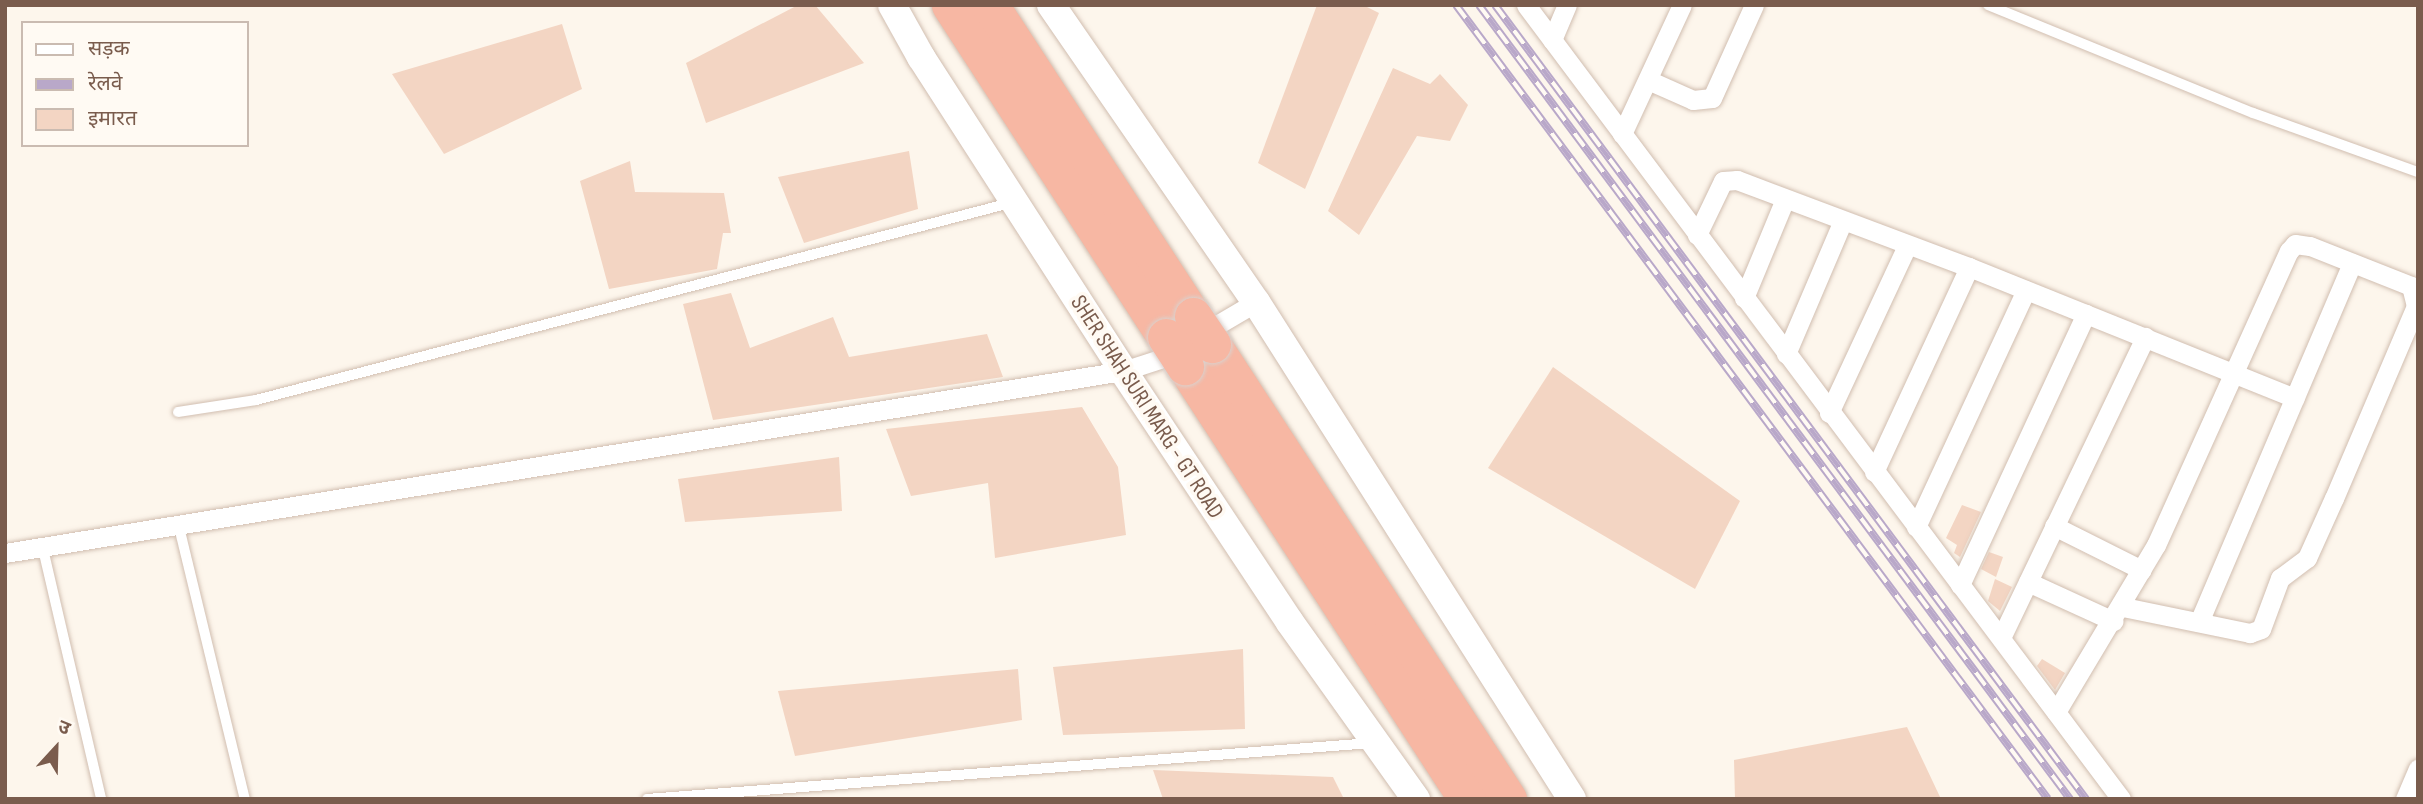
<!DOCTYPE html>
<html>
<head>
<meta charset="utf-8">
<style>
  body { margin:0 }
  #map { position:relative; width:2423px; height:804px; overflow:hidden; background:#fdf6ec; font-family:"Sofia Sans Condensed","Noto Sans Devanagari",sans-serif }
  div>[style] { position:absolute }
  .building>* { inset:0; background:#f3d5c3 }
  .roads { filter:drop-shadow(0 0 2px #d1beb0) drop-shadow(0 0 2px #d1beb0) }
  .lane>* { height:10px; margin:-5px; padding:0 5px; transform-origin:5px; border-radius:5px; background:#fff }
  .street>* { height:19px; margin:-9.5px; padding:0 9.5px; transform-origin:9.5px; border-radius:9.5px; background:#fff }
  .secondary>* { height:28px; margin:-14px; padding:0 14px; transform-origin:14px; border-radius:14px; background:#fff }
  .highway>* { height:37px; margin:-18.5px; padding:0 18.5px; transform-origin:18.5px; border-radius:18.5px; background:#f7b7a3 }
  .rail>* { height:8px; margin-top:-4px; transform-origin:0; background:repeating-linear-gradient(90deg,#fffaf3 0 16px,#b9a8c9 0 32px); box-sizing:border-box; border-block:2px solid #b9a8c9 }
  .bridges { filter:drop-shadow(0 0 2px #dad1cd) drop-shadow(0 0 2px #dad1cd) }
  .highway-bridge>* { height:37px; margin:-18.5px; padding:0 18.5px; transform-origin:18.5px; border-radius:18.5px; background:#f7b7a3 }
  span { translate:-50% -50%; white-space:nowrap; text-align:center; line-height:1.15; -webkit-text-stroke:7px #fffaf3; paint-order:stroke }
  .street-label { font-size:23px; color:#7a5c4d }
  .frame { position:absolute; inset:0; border:7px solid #7a5c4d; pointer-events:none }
  .legend { position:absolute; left:21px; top:21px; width:228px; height:126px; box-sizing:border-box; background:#fffaf3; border:2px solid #cabbb1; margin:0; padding:9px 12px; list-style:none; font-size:21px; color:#7a5c4d }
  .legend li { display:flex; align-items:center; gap:14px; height:35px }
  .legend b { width:35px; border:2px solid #cabbb1 }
  .north { position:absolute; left:21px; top:713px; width:70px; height:70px; -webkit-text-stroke:5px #fffaf3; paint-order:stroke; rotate:22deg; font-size:19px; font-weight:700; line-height:28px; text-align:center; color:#7a5c4d }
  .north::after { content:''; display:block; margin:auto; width:24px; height:32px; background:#7a5c4d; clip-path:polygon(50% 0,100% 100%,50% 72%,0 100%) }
</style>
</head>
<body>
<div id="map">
  <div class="building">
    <div style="clip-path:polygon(798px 5px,815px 5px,864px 63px,706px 123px,686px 63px)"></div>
    <div style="clip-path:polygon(1317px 5px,1363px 5px,1379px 13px,1305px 189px,1258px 163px)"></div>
    <div style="clip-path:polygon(562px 24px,582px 89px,444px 154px,392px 74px)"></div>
    <div style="clip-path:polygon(1393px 68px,1430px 84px,1440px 74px,1468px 105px,1450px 141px,1417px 136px,1359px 235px,1328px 211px)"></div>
    <div style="clip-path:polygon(909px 151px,918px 209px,804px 243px,778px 177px)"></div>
    <div style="clip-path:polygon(630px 161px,635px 192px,724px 193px,731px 233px,723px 233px,717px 269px,609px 289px,580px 181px)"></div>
    <div style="clip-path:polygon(731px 293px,750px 348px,833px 317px,849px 357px,987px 334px,1003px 377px,713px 420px,683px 304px)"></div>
    <div style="clip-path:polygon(1553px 367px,1740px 501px,1695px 589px,1488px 468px)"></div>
    <div style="clip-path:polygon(1082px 407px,1118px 467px,1126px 535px,995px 558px,988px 483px,911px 496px,886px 429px)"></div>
    <div style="clip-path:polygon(839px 457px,842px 511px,685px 522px,678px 479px)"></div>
    <div style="clip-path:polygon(1962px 505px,1981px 512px,1960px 557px,1954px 553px,1957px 545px,1946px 538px)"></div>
    <div style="clip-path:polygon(1989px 552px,2003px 557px,1996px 577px,1981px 569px)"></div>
    <div style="clip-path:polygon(1995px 579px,2012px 587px,2000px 611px,1988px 601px)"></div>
    <div style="clip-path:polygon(1243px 649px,1245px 729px,1063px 735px,1053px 667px)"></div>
    <div style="clip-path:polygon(2042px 659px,2065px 673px,2055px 690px,2037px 666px)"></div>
    <div style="clip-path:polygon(1018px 669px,1022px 720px,795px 756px,778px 691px)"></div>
    <div style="clip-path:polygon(1907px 727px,1941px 799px,1735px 799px,1734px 760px)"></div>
    <div style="clip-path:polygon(1153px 770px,1333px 777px,1344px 799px,1163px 799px)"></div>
  </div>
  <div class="roads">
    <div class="lane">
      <div style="left:1988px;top:5px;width:286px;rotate:22.2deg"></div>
      <div style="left:2253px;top:113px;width:175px;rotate:19.7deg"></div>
      <div style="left:178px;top:412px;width:79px;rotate:-8.7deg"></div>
      <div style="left:256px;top:400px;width:779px;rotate:-14.64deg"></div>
      <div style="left:179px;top:527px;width:280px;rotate:76.4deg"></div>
      <div style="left:43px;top:549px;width:257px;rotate:76.9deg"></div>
      <div style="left:647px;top:799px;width:727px;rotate:-4.42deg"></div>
    </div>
    <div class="street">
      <div style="left:1526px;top:5px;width:992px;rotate:53.15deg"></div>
      <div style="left:1552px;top:40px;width:38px;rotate:-67deg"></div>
      <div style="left:1648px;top:80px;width:49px;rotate:24deg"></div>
      <div style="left:1693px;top:100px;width:19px;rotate:-6deg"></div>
      <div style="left:1712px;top:98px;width:102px;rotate:-65.7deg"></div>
      <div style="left:1622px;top:134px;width:142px;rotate:-65.1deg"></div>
      <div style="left:1697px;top:235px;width:60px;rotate:-64.3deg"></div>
      <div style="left:1723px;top:181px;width:14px;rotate:-4deg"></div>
      <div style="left:1737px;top:180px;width:248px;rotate:20.6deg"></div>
      <div style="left:1969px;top:267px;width:351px;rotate:21.9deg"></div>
      <div style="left:1744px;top:298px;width:107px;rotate:-67.5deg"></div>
      <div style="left:1786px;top:354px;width:142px;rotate:-66.9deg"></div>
      <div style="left:1829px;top:413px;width:184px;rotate:-65deg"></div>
      <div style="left:1874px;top:472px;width:226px;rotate:-65.1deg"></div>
      <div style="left:2054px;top:526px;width:98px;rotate:26.6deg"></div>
      <div style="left:1916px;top:527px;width:261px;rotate:-65.1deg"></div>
      <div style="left:5px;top:553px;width:1133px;rotate:-9.25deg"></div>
      <div style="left:1123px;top:371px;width:38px;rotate:-18deg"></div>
      <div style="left:1159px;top:359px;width:113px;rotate:-30.4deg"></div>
      <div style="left:2028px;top:582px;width:94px;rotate:24.6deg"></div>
      <div style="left:1960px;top:585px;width:299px;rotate:-65.1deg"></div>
      <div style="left:2199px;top:622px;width:390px;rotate:-66.9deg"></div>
      <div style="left:2001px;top:638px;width:334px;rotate:-64.4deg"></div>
      <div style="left:2056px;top:712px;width:195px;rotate:-59.1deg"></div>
      <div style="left:2156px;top:545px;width:323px;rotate:-65.7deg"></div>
      <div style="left:2289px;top:251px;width:9px;rotate:-49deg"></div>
      <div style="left:2295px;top:244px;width:15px;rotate:8deg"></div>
      <div style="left:2310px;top:246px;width:109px;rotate:21.6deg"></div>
      <div style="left:2411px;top:286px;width:21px;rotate:76deg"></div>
      <div style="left:2416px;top:306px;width:209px;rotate:113.1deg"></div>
      <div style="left:2334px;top:498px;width:66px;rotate:114.2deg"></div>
      <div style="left:2307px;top:558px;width:34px;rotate:143deg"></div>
      <div style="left:2280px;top:578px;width:54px;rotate:110.4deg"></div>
      <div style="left:2261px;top:629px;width:12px;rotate:160deg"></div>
      <div style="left:2250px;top:633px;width:130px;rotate:-168.4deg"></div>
      <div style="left:2405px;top:799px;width:33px;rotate:-67deg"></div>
    </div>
    <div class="secondary">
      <div style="left:892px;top:5px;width:60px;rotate:60.9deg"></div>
      <div style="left:921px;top:57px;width:373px;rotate:57.2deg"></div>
      <div style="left:1123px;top:371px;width:300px;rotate:56.4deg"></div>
      <div style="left:1289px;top:621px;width:219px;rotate:54.5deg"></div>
      <div style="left:1051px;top:5px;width:361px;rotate:55.4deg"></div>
      <div style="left:1256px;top:302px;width:589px;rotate:57.55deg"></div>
    </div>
    <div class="highway">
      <div style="left:950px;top:5px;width:396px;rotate:57deg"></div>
      <div style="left:990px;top:5px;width:371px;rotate:56.9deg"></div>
      <div style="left:1212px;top:344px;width:543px;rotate:56.95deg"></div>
      <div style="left:1185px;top:366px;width:517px;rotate:56.93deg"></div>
    </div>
  </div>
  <div class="rail">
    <div style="left:1456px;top:5px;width:990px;rotate:53.29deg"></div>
    <div style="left:1479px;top:5px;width:990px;rotate:53.34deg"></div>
    <div style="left:1495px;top:5px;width:990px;rotate:53.34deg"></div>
  </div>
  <div class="bridges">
    <div class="highway-bridge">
      <div style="left:1193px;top:316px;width:34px;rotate:56deg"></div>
      <div style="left:1166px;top:337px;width:35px;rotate:57deg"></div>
    </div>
  </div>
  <div class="street-label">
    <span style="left:1147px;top:407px;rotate:57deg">SHER SHAH SURI MARG - GT ROAD</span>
  </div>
  <div class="frame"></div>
  <ul class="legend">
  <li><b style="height:9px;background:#fff"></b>सड़क</li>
  <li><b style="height:9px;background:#b9a8c9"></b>रेलवे</li>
  <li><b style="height:19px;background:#f3d5c3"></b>इमारत</li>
  </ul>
  <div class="north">उ</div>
</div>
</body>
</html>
